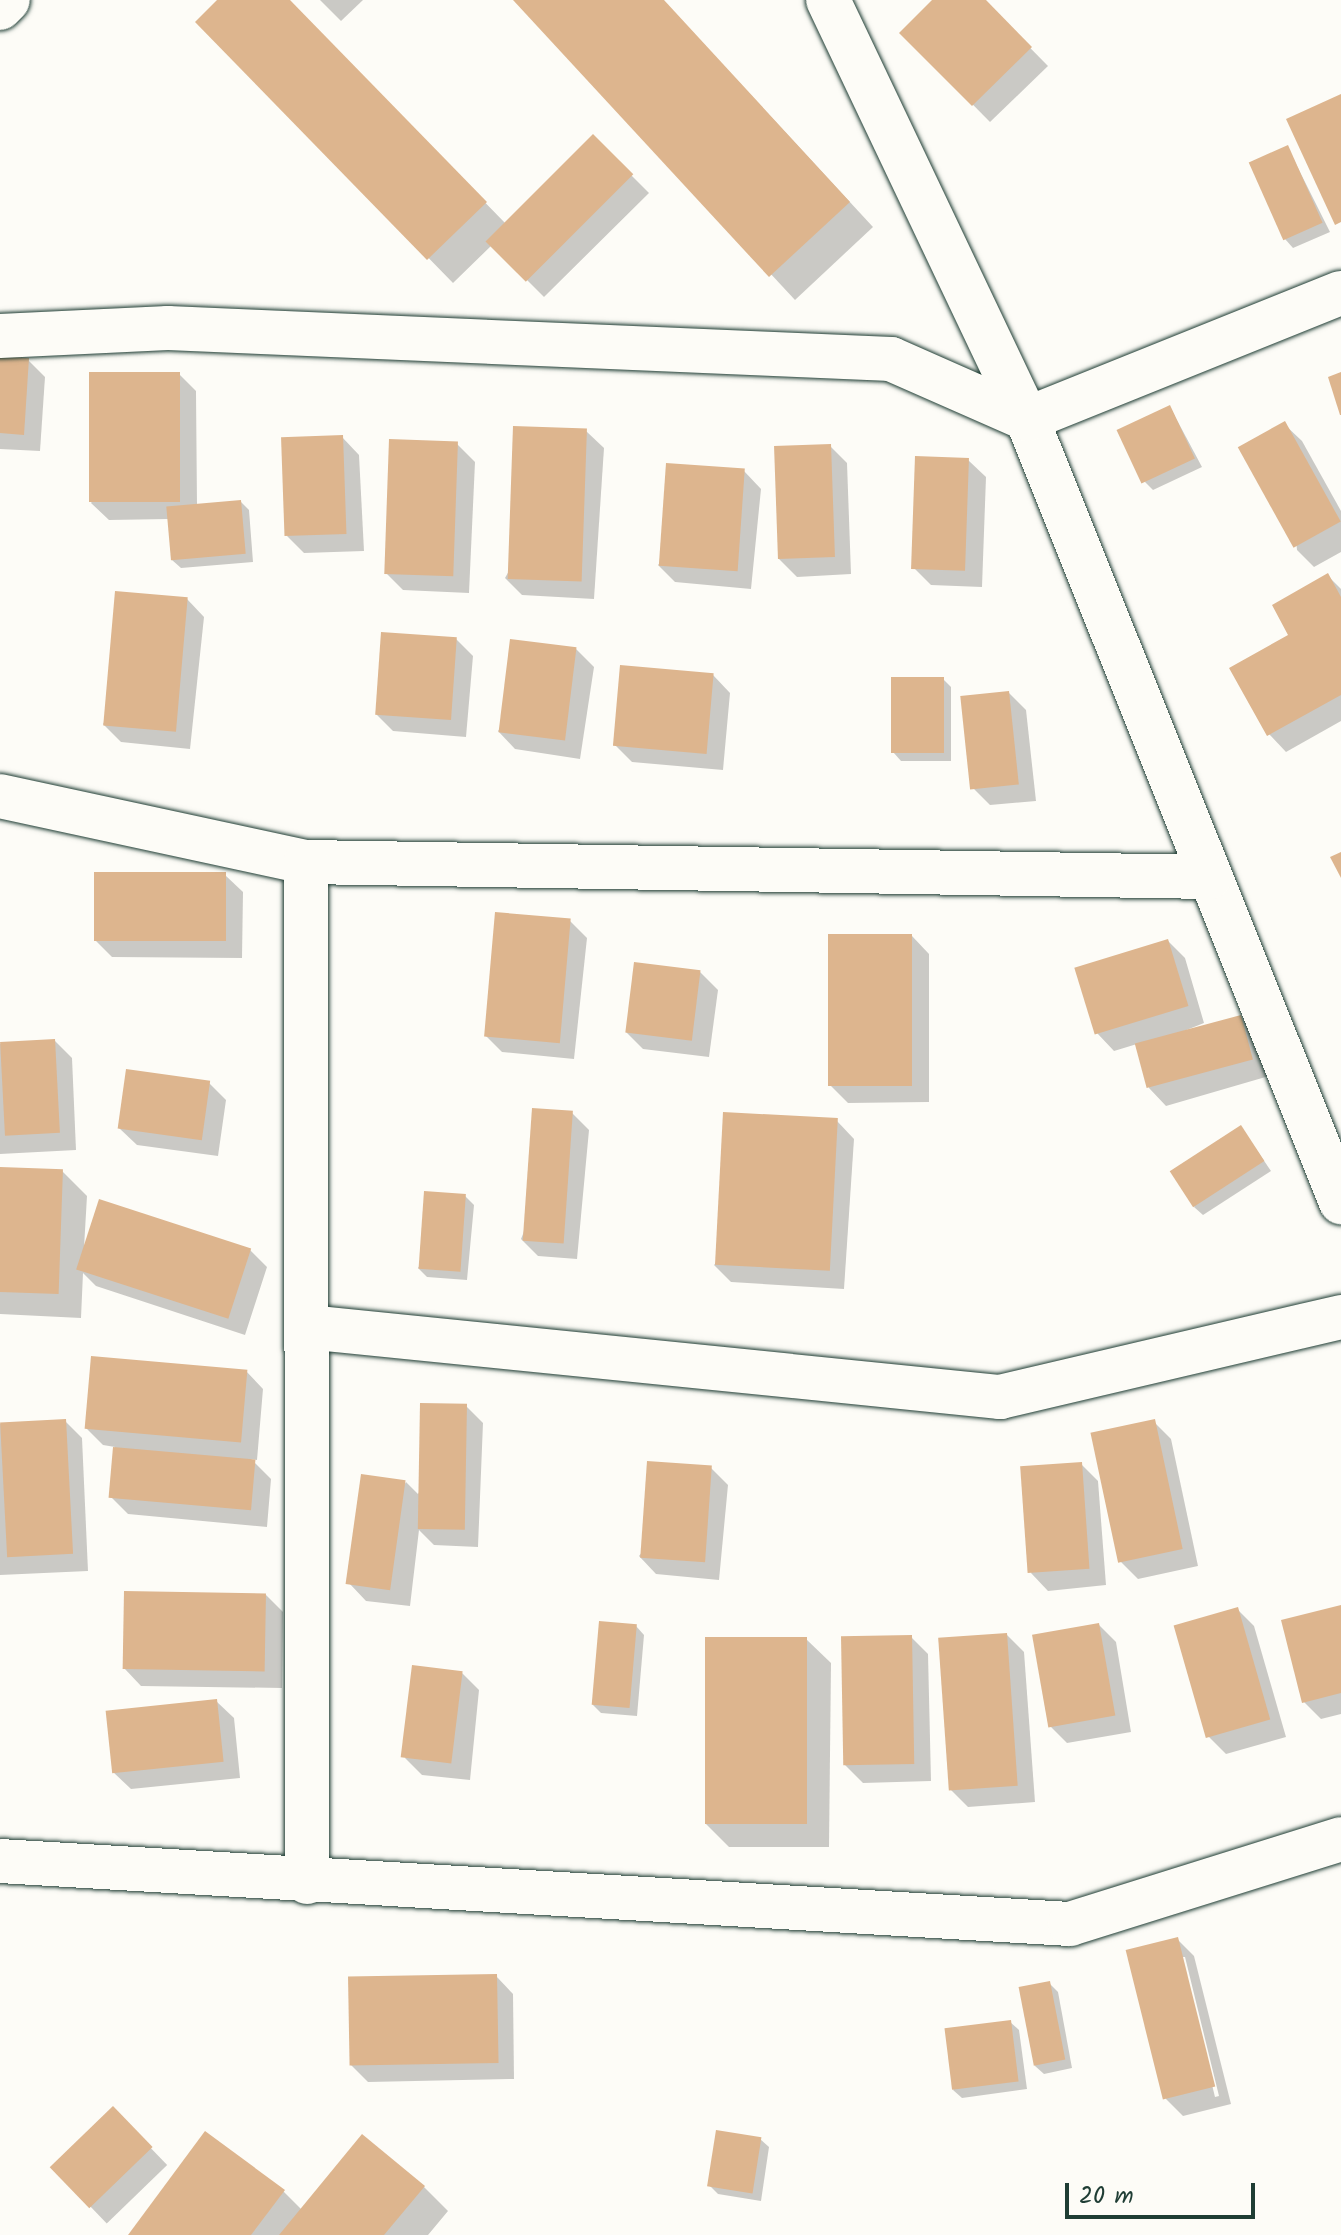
<!DOCTYPE html>
<html>
<head>
<meta charset="utf-8">
<style>
  body { margin:0 }
  #map { position:relative; width:1341px; height:2235px; overflow:hidden; background:#fdfcf7; font-family:Kalam,sans-serif }
  div>[style] { position:absolute }
  .shadow>* { inset:0; background:#0003; transform-origin:0 0 }
  .building>* { inset:0; background:#ddb58e; transform-origin:0 0 }
  .roads { filter:drop-shadow(0 0 2px #1f3d34) drop-shadow(0 0 2px #1f3d34) }
  .minor>* { height:44px; margin:-22px; padding:0 22px; transform-origin:22px; border-radius:22px; background:#fdfcf7 }
  span { translate:-50% -50%; white-space:nowrap; text-align:center; line-height:1.15; -webkit-text-stroke:7px #fdfcf7; paint-order:stroke }
  .scale { position:absolute; left:1065px; top:2183px; width:190px; height:36px; box-sizing:border-box; border:4px solid #1f3d34; border-top:0; padding-left:10px; font-size:24px; line-height:28px; white-space:nowrap; color:#1f3d34; -webkit-text-stroke:6px #fdfcf7; paint-order:stroke }
</style>
</head>
<body>
<div id="map">
  <div class="shadow">
    <div style="clip-path:polygon(220px 0,288px 0,506px 224px,593px 137px,649px 193px,544px 297px,492px 245px,453px 283px,198px 22px)"></div>
    <div style="clip-path:polygon(320px 0,363px 0,341px 21px)"></div>
    <div style="clip-path:polygon(516px 0,663px 0,873px 227px,795px 300px)"></div>
    <div style="clip-path:polygon(935px 0,983px 0,1048px 66px,990px 122px,902px 33px)"></div>
    <div style="clip-path:polygon(1288px 148px,1330px 232px,1293px 248px,1285px 239px)"></div>
    <div style="clip-path:polygon(0 358px,28px 360px,45px 377px,40px 451px,0 449px)"></div>
    <div style="clip-path:polygon(179px 374px,196px 391px,197px 505px,241px 502px,249px 510px,253px 562px,181px 568px,172px 560px,169px 519px,109px 520px,91px 503px)"></div>
    <div style="clip-path:polygon(1170px 407px,1202px 467px,1153px 490px,1145px 482px)"></div>
    <div style="clip-path:polygon(1284px 424px,1302px 441px,1341px 511px,1341px 552px,1314px 567px,1297px 550px)"></div>
    <div style="clip-path:polygon(586px 431px,604px 448px,594px 599px,522px 595px,505px 578px)"></div>
    <div style="clip-path:polygon(342px 437px,359px 455px,364px 551px,304px 553px,287px 536px)"></div>
    <div style="clip-path:polygon(457px 444px,475px 462px,469px 593px,403px 590px,386px 573px)"></div>
    <div style="clip-path:polygon(830px 446px,847px 463px,851px 574px,797px 577px,779px 559px)"></div>
    <div style="clip-path:polygon(968px 460px,986px 477px,982px 587px,931px 585px,914px 568px)"></div>
    <div style="clip-path:polygon(744px 471px,761px 489px,751px 589px,675px 582px,658px 565px)"></div>
    <div style="clip-path:polygon(1327px 575px,1341px 589px,1341px 721px,1286px 752px,1269px 734px,1291px 636px)"></div>
    <div style="clip-path:polygon(187px 599px,204px 617px,190px 749px,121px 742px,103px 724px)"></div>
    <div style="clip-path:polygon(456px 639px,473px 656px,466px 737px,393px 731px,376px 714px)"></div>
    <div style="clip-path:polygon(576px 649px,594px 667px,580px 759px,515px 749px,498px 731px)"></div>
    <div style="clip-path:polygon(713px 675px,730px 693px,723px 770px,632px 762px,615px 745px)"></div>
    <div style="clip-path:polygon(943px 679px,951px 687px,951px 761px,901px 761px,893px 752px)"></div>
    <div style="clip-path:polygon(1009px 693px,1026px 710px,1036px 801px,990px 805px,973px 788px)"></div>
    <div style="clip-path:polygon(225px 875px,243px 892px,242px 958px,112px 957px,95px 940px)"></div>
    <div style="clip-path:polygon(570px 921px,587px 938px,574px 1059px,502px 1052px,485px 1035px)"></div>
    <div style="clip-path:polygon(912px 936px,929px 954px,929px 1102px,848px 1103px,831px 1086px)"></div>
    <div style="clip-path:polygon(1168px 941px,1185px 958px,1204px 1023px,1164px 1039px,1241px 1017px,1258px 1035px,1269px 1076px,1166px 1106px,1149px 1088px,1137px 1044px,1114px 1051px,1097px 1033px)"></div>
    <div style="clip-path:polygon(700px 972px,718px 990px,709px 1057px,643px 1049px,626px 1032px)"></div>
    <div style="clip-path:polygon(55px 1041px,72px 1058px,76px 1150px,0 1154px,0 1044px)"></div>
    <div style="clip-path:polygon(209px 1083px,226px 1100px,218px 1156px,137px 1145px,119px 1128px)"></div>
    <div style="clip-path:polygon(572px 1113px,589px 1130px,577px 1259px,538px 1256px,521px 1239px)"></div>
    <div style="clip-path:polygon(837px 1121px,854px 1139px,844px 1289px,731px 1282px,714px 1265px)"></div>
    <div style="clip-path:polygon(1241px 1127px,1271px 1171px,1203px 1215px,1194px 1207px)"></div>
    <div style="clip-path:polygon(0 1169px,62px 1171px,87px 1196px,84px 1248px,250px 1250px,267px 1267px,245px 1335px,96px 1286px,83px 1273px,81px 1318px,0 1314px)"></div>
    <div style="clip-path:polygon(465px 1196px,474px 1205px,467px 1280px,427px 1277px,418px 1268px)"></div>
    <div style="clip-path:polygon(246px 1371px,263px 1389px,257px 1460px,251px 1459px,271px 1479px,267px 1527px,128px 1514px,111px 1497px,115px 1447px,103px 1445px,86px 1428px)"></div>
    <div style="clip-path:polygon(466px 1406px,483px 1423px,478px 1547px,434px 1545px,419px 1530px,410px 1606px,366px 1601px,349px 1583px,406px 1482px,418px 1494px)"></div>
    <div style="clip-path:polygon(65px 1421px,82px 1438px,88px 1571px,0 1575px,0 1424px)"></div>
    <div style="clip-path:polygon(1154px 1422px,1171px 1439px,1198px 1566px,1138px 1579px,1121px 1562px)"></div>
    <div style="clip-path:polygon(1081px 1464px,1098px 1481px,1106px 1585px,1048px 1591px,1031px 1573px)"></div>
    <div style="clip-path:polygon(711px 1468px,728px 1485px,719px 1580px,656px 1574px,639px 1556px)"></div>
    <div style="clip-path:polygon(266px 1595px,283px 1612px,282px 1688px,141px 1686px,124px 1668px)"></div>
    <div style="clip-path:polygon(1341px 1607px,1341px 1714px,1321px 1719px,1304px 1702px)"></div>
    <div style="clip-path:polygon(1237px 1609px,1254px 1626px,1286px 1737px,1226px 1754px,1209px 1737px)"></div>
    <div style="clip-path:polygon(1099px 1625px,1116px 1642px,1131px 1732px,1067px 1743px,1050px 1726px)"></div>
    <div style="clip-path:polygon(636px 1626px,644px 1635px,637px 1716px,601px 1713px,593px 1705px)"></div>
    <div style="clip-path:polygon(1007px 1635px,1024px 1652px,1035px 1802px,968px 1807px,951px 1790px)"></div>
    <div style="clip-path:polygon(911px 1637px,928px 1654px,931px 1781px,863px 1783px,845px 1765px)"></div>
    <div style="clip-path:polygon(806px 1639px,831px 1663px,829px 1847px,729px 1847px,705px 1823px)"></div>
    <div style="clip-path:polygon(462px 1673px,479px 1690px,470px 1780px,422px 1775px,405px 1758px)"></div>
    <div style="clip-path:polygon(216px 1701px,234px 1718px,240px 1778px,131px 1789px,113px 1772px)"></div>
    <div style="clip-path:polygon(evenodd,1177px 1939px,1194px 1956px,1231px 2104px,1183px 2116px,1166px 2099px,1177px 1939px,1181px 1957px,1185px 1957px,1219px 2096px,1215px 2097px,1181px 1957px)"></div>
    <div style="clip-path:polygon(496px 1976px,513px 1994px,514px 2079px,368px 2082px,351px 2065px)"></div>
    <div style="clip-path:polygon(1049px 1983px,1058px 1992px,1072px 2068px,1044px 2074px,1035px 2066px)"></div>
    <div style="clip-path:polygon(1010px 2022px,1019px 2030px,1027px 2089px,962px 2098px,953px 2090px)"></div>
    <div style="left:113px;top:2109px;width:78px;height:84px;rotate:46deg"></div>
    <div style="clip-path:polygon(760px 2139px,769px 2147px,761px 2201px,718px 2194px,710px 2186px)"></div>
    <div style="clip-path:polygon(424px 2187px,448px 2211px,428px 2235px,130px 2235px,283px 2191px,302px 2210px)"></div>
  </div>
  <div class="building">
    <div style="clip-path:polygon(217px 0,290px 0,487px 202px,427px 260px,195px 22px)"></div>
    <div style="clip-path:polygon(513px 0,664px 0,850px 202px,769px 277px)"></div>
    <div style="clip-path:polygon(932px 0,986px 0,1032px 47px,972px 106px,899px 33px)"></div>
    <div style="clip-path:polygon(1341px 94px,1341px 222px,1335px 225px,1286px 119px)"></div>
    <div style="left:593px;top:134px;width:57px;height:152px;rotate:45deg"></div>
    <div style="left:1288px;top:145px;width:85px;height:43px;rotate:66deg"></div>
    <div style="clip-path:polygon(0 356px,29px 358px,24px 435px,0 433px)"></div>
    <div style="left:180px;top:372px;width:130px;height:91px;rotate:90deg"></div>
    <div style="clip-path:polygon(1341px 372px,1341px 415px,1340px 415px,1328px 377px)"></div>
    <div style="left:1170px;top:405px;width:59px;height:59px;rotate:65deg"></div>
    <div style="left:1285px;top:421px;width:115px;height:54px;rotate:61deg"></div>
    <div style="left:513px;top:426px;width:74px;height:153px;rotate:2deg"></div>
    <div style="left:343px;top:435px;width:99px;height:62px;rotate:88deg"></div>
    <div style="left:389px;top:439px;width:69px;height:135px;rotate:2deg"></div>
    <div style="left:831px;top:444px;width:113px;height:57px;rotate:88deg"></div>
    <div style="left:915px;top:456px;width:54px;height:113px;rotate:2deg"></div>
    <div style="left:666px;top:463px;width:79px;height:103px;rotate:4deg"></div>
    <div style="left:241px;top:500px;width:54px;height:75px;rotate:85deg"></div>
    <div style="clip-path:polygon(1328px 573px,1341px 597px,1341px 695px,1267px 736px,1229px 668px,1288px 635px,1272px 605px)"></div>
    <div style="left:115px;top:591px;width:73px;height:135px;rotate:5deg"></div>
    <div style="left:381px;top:632px;width:76px;height:83px;rotate:4deg"></div>
    <div style="left:510px;top:639px;width:67px;height:94px;rotate:7deg"></div>
    <div style="left:620px;top:665px;width:94px;height:81px;rotate:5deg"></div>
    <div style="left:891px;top:677px;width:53px;height:76px"></div>
    <div style="left:1009px;top:691px;width:94px;height:49px;rotate:84deg"></div>
    <div style="clip-path:polygon(1341px 852px,1341px 878px,1330px 857px)"></div>
    <div style="left:94px;top:872px;width:132px;height:69px"></div>
    <div style="left:495px;top:912px;width:76px;height:125px;rotate:5deg"></div>
    <div style="left:912px;top:934px;width:152px;height:84px;rotate:90deg"></div>
    <div style="left:1168px;top:939px;width:70px;height:98px;rotate:73deg"></div>
    <div style="left:634px;top:962px;width:67px;height:71px;rotate:7deg"></div>
    <div style="left:1241px;top:1015px;width:46px;height:110px;rotate:75deg"></div>
    <div style="left:55px;top:1039px;width:94px;height:55px;rotate:87deg"></div>
    <div style="left:126px;top:1069px;width:85px;height:60px;rotate:8deg"></div>
    <div style="left:532px;top:1108px;width:41px;height:133px;rotate:4deg"></div>
    <div style="left:723px;top:1112px;width:115px;height:153px;rotate:3deg"></div>
    <div style="left:1241px;top:1125px;width:43px;height:85px;rotate:57deg"></div>
    <div style="left:0;top:1167px;width:63px;height:125px;rotate:2deg"></div>
    <div style="left:424px;top:1191px;width:42px;height:78px;rotate:4deg"></div>
    <div style="left:99px;top:1199px;width:160px;height:74px;rotate:18deg"></div>
    <div style="left:91px;top:1356px;width:157px;height:73px;rotate:5deg"></div>
    <div style="left:420px;top:1403px;width:47px;height:126px;rotate:1deg"></div>
    <div style="left:66px;top:1419px;width:135px;height:66px;rotate:87deg"></div>
    <div style="left:1155px;top:1419px;width:133px;height:66px;rotate:78deg"></div>
    <div style="left:113px;top:1447px;width:143px;height:51px;rotate:5deg"></div>
    <div style="left:647px;top:1461px;width:65px;height:97px;rotate:4deg"></div>
    <div style="left:1082px;top:1462px;width:107px;height:62px;rotate:86deg"></div>
    <div style="left:361px;top:1474px;width:45px;height:111px;rotate:8deg"></div>
    <div style="left:124px;top:1591px;width:142px;height:78px;rotate:1deg"></div>
    <div style="clip-path:polygon(1341px 1605px,1341px 1693px,1302px 1703px,1281px 1620px)"></div>
    <div style="left:1238px;top:1607px;width:117px;height:67px;rotate:74deg"></div>
    <div style="left:599px;top:1621px;width:38px;height:84px;rotate:5deg"></div>
    <div style="left:1099px;top:1623px;width:94px;height:68px;rotate:80deg"></div>
    <div style="left:1007px;top:1633px;width:153px;height:69px;rotate:86deg"></div>
    <div style="left:912px;top:1635px;width:129px;height:71px;rotate:89deg"></div>
    <div style="left:705px;top:1637px;width:102px;height:187px"></div>
    <div style="left:412px;top:1665px;width:51px;height:93px;rotate:7deg"></div>
    <div style="left:217px;top:1699px;width:63px;height:112px;rotate:84deg"></div>
    <div style="left:1178px;top:1937px;width:154px;height:54px;rotate:76deg"></div>
    <div style="left:497px;top:1974px;width:89px;height:149px;rotate:89deg"></div>
    <div style="left:1050px;top:1981px;width:80px;height:32px;rotate:79deg"></div>
    <div style="left:1011px;top:2020px;width:62px;height:67px;rotate:83deg"></div>
    <div style="left:113px;top:2106px;width:57px;height:88px;rotate:46deg"></div>
    <div style="left:716px;top:2130px;width:46px;height:57px;rotate:9deg"></div>
    <div style="clip-path:polygon(205px 2131px,285px 2190px,251px 2235px,128px 2235px)"></div>
    <div style="clip-path:polygon(362px 2134px,425px 2186px,384px 2235px,279px 2235px)"></div>
  </div>
  <div class="roads">
    <div class="minor">
      <div style="left:828px;top:0;width:464px;rotate:64.6deg"></div>
      <div style="left:1027px;top:419px;width:844px;rotate:68.15deg"></div>
      <div style="left:0;top:8px;width:11px;rotate:-45deg"></div>
      <div style="left:0;top:336px;width:168px;rotate:-2.7deg"></div>
      <div style="left:168px;top:328px;width:724px;rotate:2.46deg"></div>
      <div style="left:891px;top:359px;width:149px;rotate:23.8deg"></div>
      <div style="left:1027px;top:419px;width:338px;rotate:-21.9deg"></div>
      <div style="left:0;top:796px;width:313px;rotate:12.2deg"></div>
      <div style="left:306px;top:862px;width:904px;rotate:0.95deg"></div>
      <div style="left:306px;top:862px;width:1020px;rotate:89.94deg"></div>
      <div style="left:307px;top:1327px;width:697px;rotate:5.77deg"></div>
      <div style="left:1000px;top:1397px;width:350px;rotate:-13.2deg"></div>
      <div style="left:0;top:1861px;width:1072px;rotate:3.37deg"></div>
      <div style="left:1070px;top:1924px;width:284px;rotate:-17.4deg"></div>
    </div>
  </div>
  <div class="scale">20 m</div>
</div>
</body>
</html>
